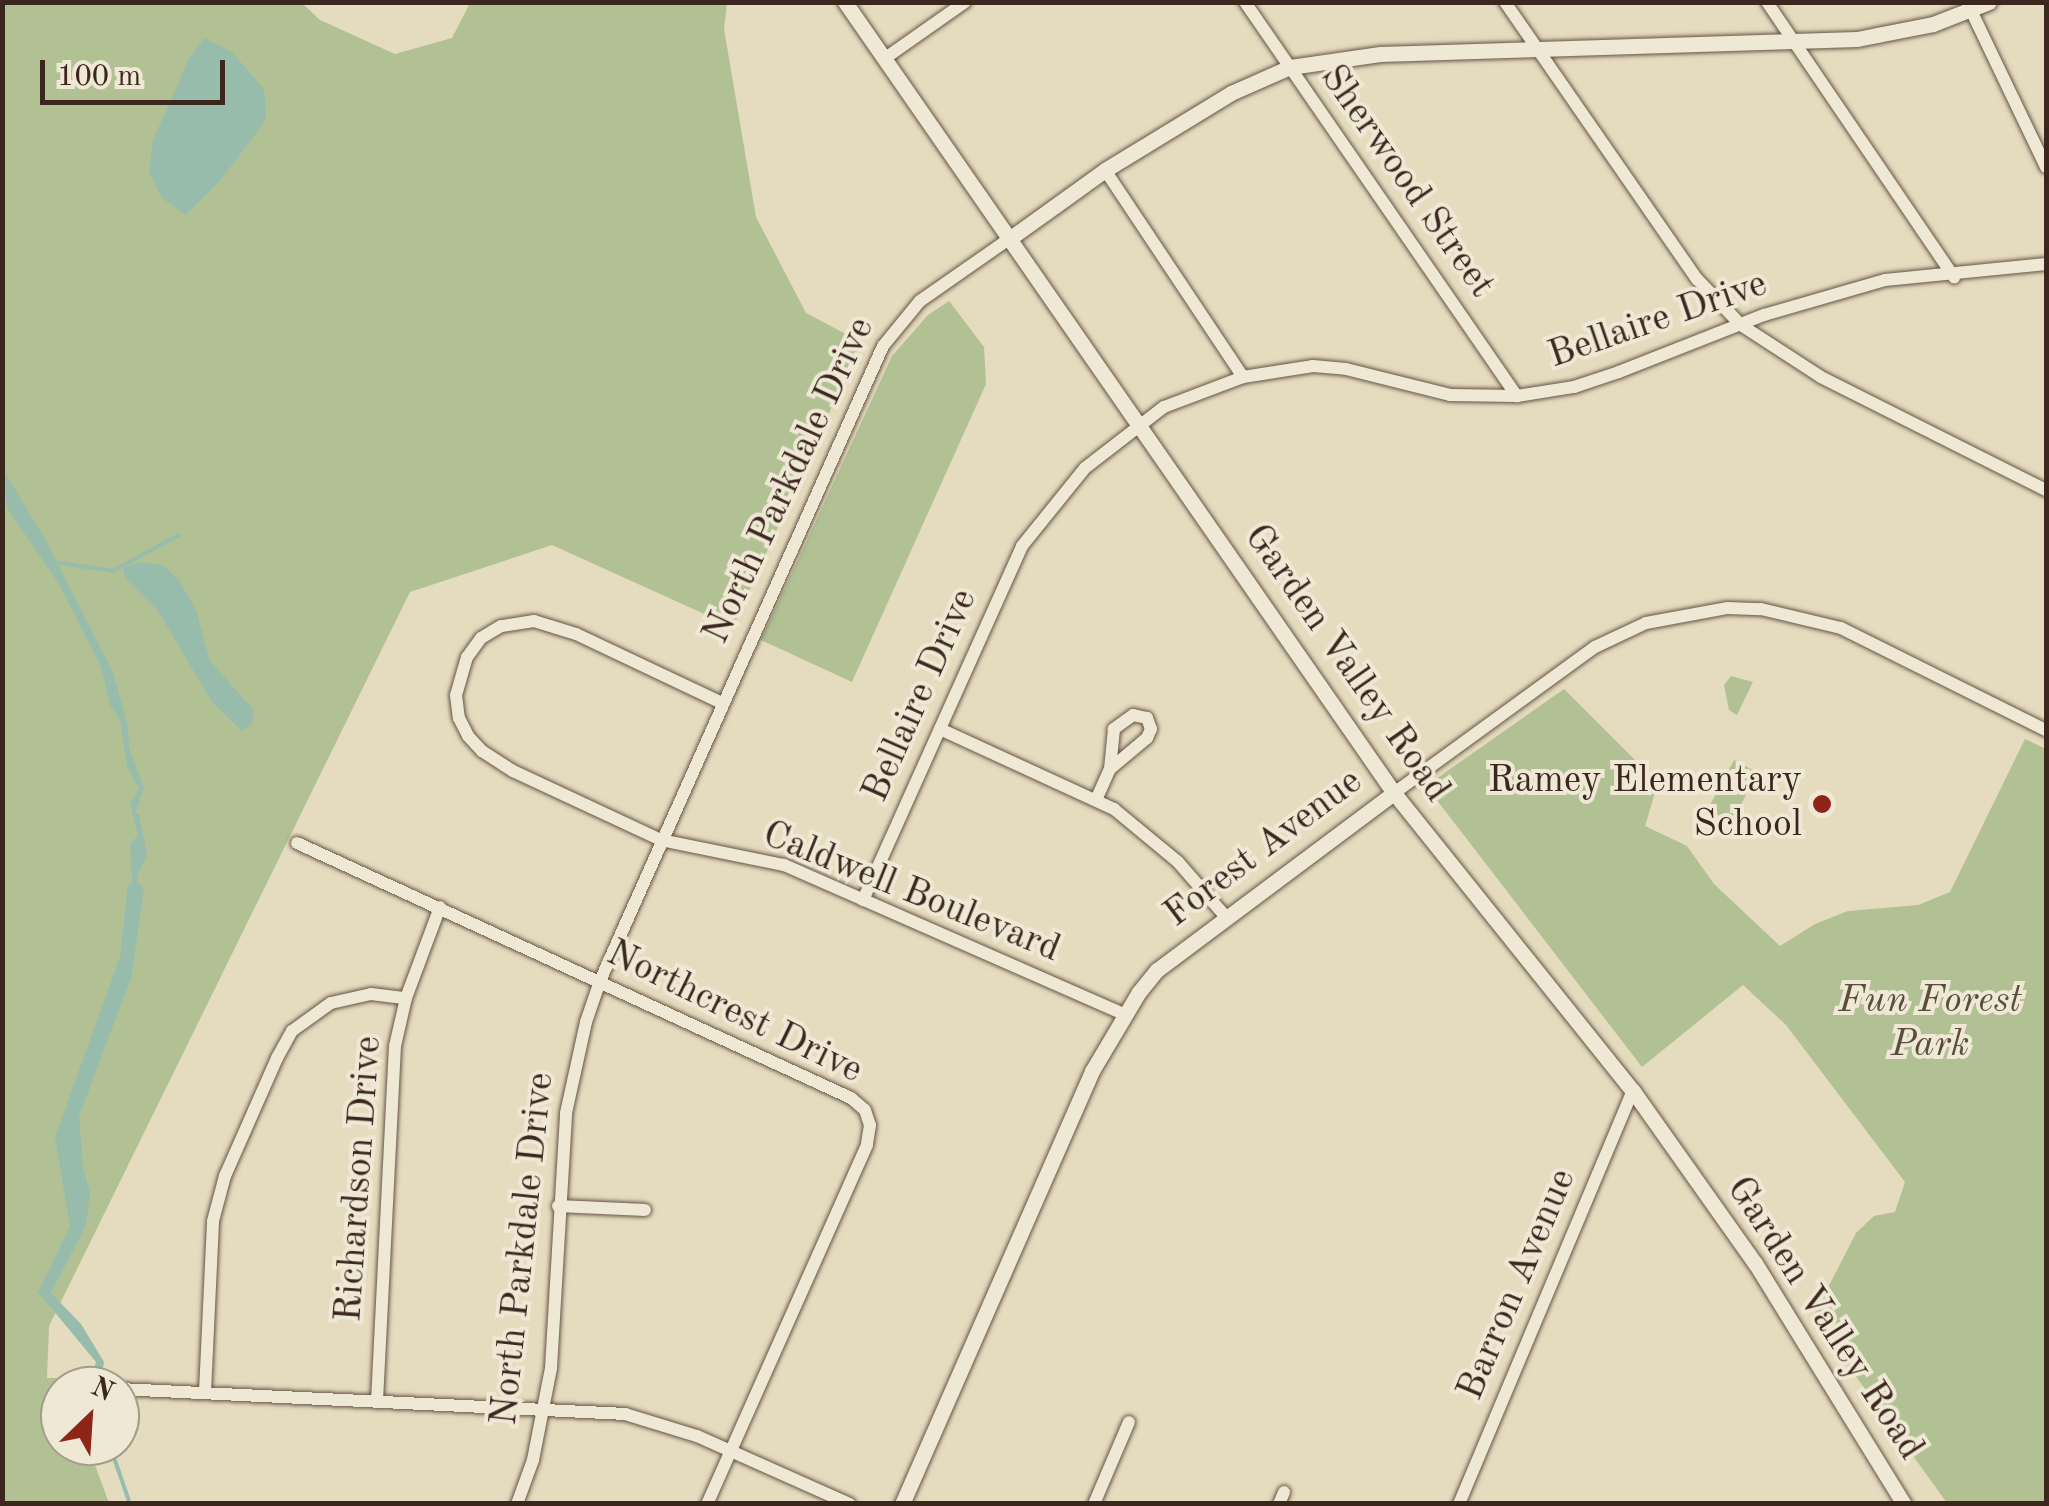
<!DOCTYPE html>
<html>
<head>
<meta charset="utf-8">
<style>
  body { margin:0 }
  #map { position:relative; width:2049px; height:1506px; overflow:hidden; background:#e5dbbe; font-family:"Old Standard TT",serif }
  div>[style] { position:absolute }
  .green>* { inset:0; background:#b1c194; transform-origin:0 0 }
  .water>* { inset:0; background:#97bcac }
  .stream>* { height:4px; margin:-2px; padding:0 2px; transform-origin:2px; border-radius:2px; background:#97bcac }
  .roads { filter:drop-shadow(0 0 2px #665447) drop-shadow(0 0 2px #665447) }
  .minor>* { height:12px; margin:-6px; padding:0 6px; transform-origin:6px; border-radius:6px; background:#eee8d5 }
  .tertiary>* { height:15px; margin:-7.5px; padding:0 7.5px; transform-origin:7.5px; border-radius:7.5px; background:#eee8d5 }
  .dots>* { width:28px; height:28px; translate:-50% -50%; box-sizing:border-box; border:5px solid #eee8d5; border-radius:50% }
  span { translate:-50% -50%; white-space:nowrap; text-align:center; line-height:1.15; -webkit-text-stroke:8px #eee8d5; paint-order:stroke }
  .street-label { font-size:38px; color:#3c271f }
  .poi-label { font-size:38px; color:#3c271f }
  .right { translate:-100% -50%; text-align:right }
  .park-label { font-size:38px; color:#594e3c; font-style:italic }
  .frame { position:absolute; inset:0; border:5px solid #3c271f; pointer-events:none }
  .north { position:absolute; left:40px; top:1366px; width:100px; height:100px; box-sizing:border-box; background:#eee8d5; border:2px solid #a79b8c; border-radius:50%; rotate:25deg; font-size:28px; font-weight:700; line-height:40px; text-align:center; color:#3c271f }
  .north::after { content:''; display:block; margin:auto; width:35px; height:45px; background:#8f2418; clip-path:polygon(50% 0,100% 100%,50% 72%,0 100%) }
  .scale { position:absolute; left:40px; top:60px; width:185px; height:45px; box-sizing:border-box; border:5px solid #3c271f; border-top:0; padding-left:12px; font-size:30px; line-height:35px; white-space:nowrap; color:#3c271f; -webkit-text-stroke:8px #eee8d5; paint-order:stroke }
</style>
</head>
<body>
<div id="map">
  <div class="green">
    <div style="clip-path:polygon(2px 3px,302px 3px,320px 20px,395px 54px,452px 38px,470px 3px,727px 3px,724px 29px,756px 217px,806px 313px,861px 342px,733px 627px,552px 545px,410px 592px,49px 1326px,47px 1378px,63px 1378px,66px 1386px,60px 1386px,60px 1446px,88px 1446px,109px 1503px,3px 1503px)"></div>
    <div style="clip-path:polygon(949px 301px,984px 347px,986px 384px,852px 682px,761px 640px,892px 356px,928px 315px)"></div>
    <div style="clip-path:polygon(1731px 676px,1753px 682px,1737px 715px,1729px 710px,1724px 685px)"></div>
    <div style="clip-path:polygon(1564px 689px,1658px 783px,1645px 826px,1687px 846px,1714px 884px,1780px 946px,1815px 924px,1848px 911px,1918px 905px,1950px 892px,2025px 739px,2046px 749px,2046px 1503px,1947px 1503px,1813px 1317px,1856px 1233px,1874px 1216px,1895px 1212px,1905px 1182px,1786px 1025px,1743px 985px,1642px 1067px,1426px 786px)"></div>
    <div style="left:1734px;top:760px;width:27px;height:56px;rotate:28deg"></div>
  </div>
  <div class="water">
    <div style="clip-path:polygon(205px 38px,232px 52px,264px 89px,266px 120px,219px 182px,186px 215px,162px 198px,149px 172px,153px 140px,190px 56px)"></div>
    <div style="clip-path:polygon(3px 470px,44px 537px,113px 672px,128px 727px,129px 747px,144px 788px,135px 813px,139px 814px,147px 854px,138px 875px,137px 883px,144px 888px,131px 978px,79px 1116px,83px 1167px,90px 1193px,86px 1225px,51px 1293px,81px 1324px,104px 1362px,100px 1386px,89px 1386px,96px 1362px,38px 1292px,70px 1226px,55px 1137px,120px 957px,128px 885px,132px 882px,130px 844px,138px 835px,130px 804px,139px 789px,127px 766px,120px 720px,110px 705px,101px 667px,59px 584px,7px 508px)"></div>
    <div style="clip-path:polygon(143px 562px,164px 566px,179px 580px,196px 610px,210px 661px,254px 710px,252px 723px,242px 731px,212px 702px,158px 611px,125px 578px,123px 567px)"></div>
  </div>
  <div class="stream">
    <div style="left:53px;top:562px;width:61px;rotate:8.5deg"></div>
    <div style="left:113px;top:571px;width:75px;rotate:-28.6deg"></div>
    <div style="left:110px;top:1446px;width:61px;rotate:71deg"></div>
  </div>
  <div class="roads">
    <div class="minor">
      <div style="left:1245px;top:2px;width:479px;rotate:55.4deg"></div>
      <div style="left:1505px;top:2px;width:337px;rotate:55.3deg"></div>
      <div style="left:1697px;top:279px;width:64px;rotate:46.3deg"></div>
      <div style="left:1741px;top:325px;width:95px;rotate:33deg"></div>
      <div style="left:1821px;top:377px;width:252px;rotate:26.7deg"></div>
      <div style="left:1767px;top:2px;width:333px;rotate:55.8deg"></div>
      <div style="left:1967px;top:2px;width:183px;rotate:64.4deg"></div>
      <div style="left:884px;top:59px;width:99px;rotate:-35.1deg"></div>
      <div style="left:1105px;top:170px;width:249px;rotate:56.3deg"></div>
      <div style="left:722px;top:703px;width:161px;rotate:-154.7deg"></div>
      <div style="left:576px;top:634px;width:44px;rotate:-162.8deg"></div>
      <div style="left:534px;top:621px;width:33px;rotate:171deg"></div>
      <div style="left:501px;top:626px;width:23px;rotate:149deg"></div>
      <div style="left:481px;top:638px;width:24px;rotate:126deg"></div>
      <div style="left:467px;top:657px;width:40px;rotate:106deg"></div>
      <div style="left:456px;top:695px;width:23px;rotate:83deg"></div>
      <div style="left:459px;top:718px;width:20px;rotate:63deg"></div>
      <div style="left:468px;top:736px;width:21px;rotate:47deg"></div>
      <div style="left:482px;top:751px;width:37px;rotate:33deg"></div>
      <div style="left:513px;top:771px;width:163px;rotate:25deg"></div>
      <div style="left:661px;top:840px;width:126px;rotate:11.5deg"></div>
      <div style="left:784px;top:865px;width:371px;rotate:23.7deg"></div>
      <div style="left:940px;top:729px;width:192px;rotate:24.7deg"></div>
      <div style="left:1114px;top:809px;width:83px;rotate:39.6deg"></div>
      <div style="left:1178px;top:862px;width:73px;rotate:48.9deg"></div>
      <div style="left:1394px;top:793px;width:248px;rotate:-36deg"></div>
      <div style="left:1595px;top:647px;width:56px;rotate:-25.2deg"></div>
      <div style="left:1646px;top:623px;width:82px;rotate:-10.5deg"></div>
      <div style="left:1727px;top:608px;width:34px;rotate:2deg"></div>
      <div style="left:1761px;top:609px;width:82px;rotate:13.4deg"></div>
      <div style="left:1841px;top:628px;width:229px;rotate:26.5deg"></div>
      <div style="left:1096px;top:800px;width:34px;rotate:-66deg"></div>
      <div style="left:1110px;top:769px;width:48px;rotate:-40deg"></div>
      <div style="left:1147px;top:738px;width:10px;rotate:-66deg"></div>
      <div style="left:1151px;top:729px;width:12px;rotate:-110deg"></div>
      <div style="left:1147px;top:718px;width:14px;rotate:-168deg"></div>
      <div style="left:1133px;top:715px;width:24px;rotate:144deg"></div>
      <div style="left:1114px;top:729px;width:40px;rotate:95.7deg"></div>
      <div style="left:297px;top:843px;width:610px;rotate:24.72deg"></div>
      <div style="left:851px;top:1098px;width:18px;rotate:41deg"></div>
      <div style="left:865px;top:1110px;width:16px;rotate:72deg"></div>
      <div style="left:870px;top:1125px;width:20px;rotate:99deg"></div>
      <div style="left:867px;top:1145px;width:393px;rotate:114deg"></div>
      <div style="left:863px;top:900px;width:388px;rotate:-65.8deg"></div>
      <div style="left:1022px;top:546px;width:100px;rotate:-51.1deg"></div>
      <div style="left:1085px;top:468px;width:100px;rotate:-37.7deg"></div>
      <div style="left:1164px;top:407px;width:85px;rotate:-20.8deg"></div>
      <div style="left:1243px;top:377px;width:71px;rotate:-8.9deg"></div>
      <div style="left:1313px;top:366px;width:33px;rotate:5deg"></div>
      <div style="left:1346px;top:369px;width:107px;rotate:14deg"></div>
      <div style="left:1450px;top:395px;width:67px;rotate:0.9deg"></div>
      <div style="left:1517px;top:396px;width:58px;rotate:-9deg"></div>
      <div style="left:1574px;top:387px;width:47px;rotate:-18.4deg"></div>
      <div style="left:1619px;top:372px;width:156px;rotate:-21.5deg"></div>
      <div style="left:1764px;top:315px;width:126px;rotate:-16.1deg"></div>
      <div style="left:1885px;top:280px;width:162px;rotate:-5.7deg"></div>
      <div style="left:558px;top:1206px;width:87px;rotate:2.6deg"></div>
      <div style="left:120px;top:1389px;width:506px;rotate:2.83deg"></div>
      <div style="left:625px;top:1414px;width:75px;rotate:17deg"></div>
      <div style="left:697px;top:1436px;width:167px;rotate:24deg"></div>
      <div style="left:205px;top:1392px;width:171px;rotate:-87.3deg"></div>
      <div style="left:213px;top:1221px;width:47px;rotate:-75.1deg"></div>
      <div style="left:225px;top:1176px;width:129px;rotate:-66.2deg"></div>
      <div style="left:277px;top:1058px;width:31px;rotate:-61deg"></div>
      <div style="left:292px;top:1031px;width:48px;rotate:-35.7deg"></div>
      <div style="left:331px;top:1003px;width:41px;rotate:-12.7deg"></div>
      <div style="left:371px;top:994px;width:35px;rotate:7deg"></div>
      <div style="left:377px;top:1401px;width:355px;rotate:-87.1deg"></div>
      <div style="left:395px;top:1046px;width:49px;rotate:-77.1deg"></div>
      <div style="left:406px;top:998px;width:97px;rotate:-69.5deg"></div>
      <div style="left:517px;top:1504px;width:47px;rotate:-70deg"></div>
      <div style="left:533px;top:1460px;width:94px;rotate:-78.9deg"></div>
      <div style="left:551px;top:1368px;width:255px;rotate:-86.6deg"></div>
      <div style="left:566px;top:1113px;width:93px;rotate:-77.6deg"></div>
      <div style="left:586px;top:1022px;width:43px;rotate:-71.1deg"></div>
      <div style="left:600px;top:981px;width:695px;rotate:-65.98deg"></div>
      <div style="left:883px;top:346px;width:58px;rotate:-50.6deg"></div>
      <div style="left:920px;top:301px;width:108px;rotate:-34.9deg"></div>
      <div style="left:1094px;top:1504px;width:89px;rotate:-66.9deg"></div>
      <div style="left:1279px;top:1504px;width:13px;rotate:-67deg"></div>
      <div style="left:1459px;top:1504px;width:448px;rotate:-67.2deg"></div>
    </div>
    <div class="tertiary">
      <div style="left:845px;top:2px;width:963px;rotate:55.24deg"></div>
      <div style="left:1394px;top:793px;width:382px;rotate:51.3deg"></div>
      <div style="left:1633px;top:1091px;width:211px;rotate:54.7deg"></div>
      <div style="left:1755px;top:1263px;width:283px;rotate:58.3deg"></div>
      <div style="left:1009px;top:239px;width:118px;rotate:-35.7deg"></div>
      <div style="left:1105px;top:170px;width:148px;rotate:-31.4deg"></div>
      <div style="left:1231px;top:93px;width:64px;rotate:-23.8deg"></div>
      <div style="left:1290px;top:67px;width:91px;rotate:-8.2deg"></div>
      <div style="left:1380px;top:54px;width:477px;rotate:-1.8deg"></div>
      <div style="left:1857px;top:39px;width:77px;rotate:-11.2deg"></div>
      <div style="left:1933px;top:24px;width:60px;rotate:-21.4deg"></div>
      <div style="left:902px;top:1504px;width:473px;rotate:-66.3deg"></div>
      <div style="left:1092px;top:1071px;width:92px;rotate:-59.3deg"></div>
      <div style="left:1139px;top:992px;width:28px;rotate:-51deg"></div>
      <div style="left:1157px;top:970px;width:296px;rotate:-36.8deg"></div>
    </div>
  </div>
  <div class="dots">
    <div style="left:1822px;top:804px;background:#8f2418"></div>
  </div>
  <div class="street-label">
    <span style="left:1406px;top:182px;rotate:55deg">Sherwood Street</span>
    <span style="left:1658px;top:321px;rotate:-19deg">Bellaire Drive</span>
    <span style="left:790px;top:481px;rotate:-65deg">North Parkdale Drive</span>
    <span style="left:1346px;top:664px;rotate:55deg">Garden Valley Road</span>
    <span style="left:921px;top:696px;rotate:-66deg">Bellaire Drive</span>
    <span style="left:1264px;top:849px;rotate:-37deg">Forest Avenue</span>
    <span style="left:911px;top:893px;rotate:22deg">Caldwell Boulevard</span>
    <span style="left:734px;top:1013px;rotate:26deg">Northcrest Drive</span>
    <span style="left:360px;top:1179px;rotate:-86deg">Richardson Drive</span>
    <span style="left:524px;top:1249px;rotate:-84deg">North Parkdale Drive</span>
    <span style="left:1518px;top:1285px;rotate:-67deg">Barron Avenue</span>
    <span style="left:1824px;top:1319px;rotate:57deg">Garden Valley Road</span>
  </div>
  <div class="poi-label">
    <span class="right" style="left:1802px;top:804px">Ramey Elementary<br>School</span>
  </div>
  <div class="park-label">
    <span style="left:1930px;top:1024px">Fun Forest<br>Park</span>
  </div>
  <div class="frame"></div>
  <div class="north">N</div>
  <div class="scale">100 m</div>
</div>
</body>
</html>
